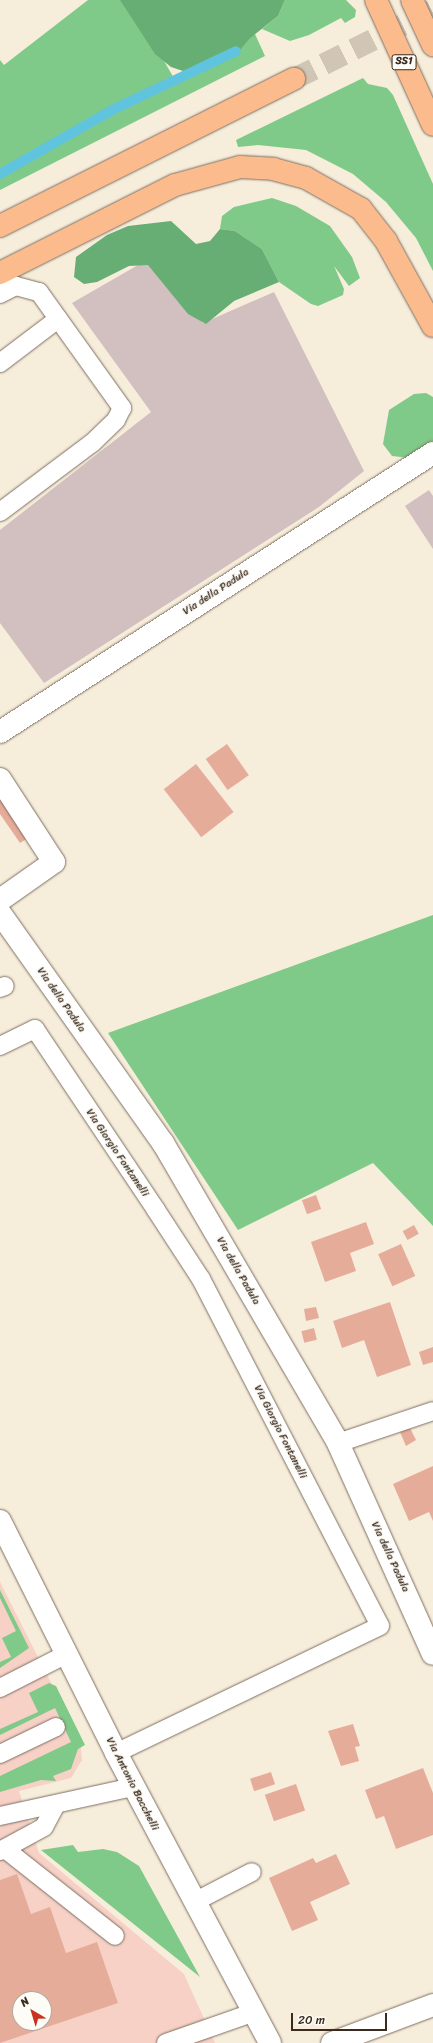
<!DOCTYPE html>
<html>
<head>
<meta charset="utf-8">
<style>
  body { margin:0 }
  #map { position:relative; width:433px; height:2043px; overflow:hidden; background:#f7eddb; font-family:Sriracha,sans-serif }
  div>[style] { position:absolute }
  .built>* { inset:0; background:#f7d1c6 }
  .industrial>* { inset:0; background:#d2bfbf }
  .green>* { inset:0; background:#7fca88 }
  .forest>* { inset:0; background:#67ae74 }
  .stream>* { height:10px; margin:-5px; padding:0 5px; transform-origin:5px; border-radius:5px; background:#61c4df }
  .building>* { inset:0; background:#e6ac9a; transform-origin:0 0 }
  .trunk-tunnel>* { height:22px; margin-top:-11px; transform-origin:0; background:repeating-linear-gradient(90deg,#d1c6b5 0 22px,transparent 0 33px) }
  .roads { filter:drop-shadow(0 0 1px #7d6e60) drop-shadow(0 0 1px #7d6e60) }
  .service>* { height:18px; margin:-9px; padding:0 9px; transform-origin:9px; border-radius:9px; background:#fff }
  .minor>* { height:22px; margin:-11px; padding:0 11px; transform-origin:11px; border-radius:11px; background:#fff }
  .tertiary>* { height:22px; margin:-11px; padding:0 11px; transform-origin:11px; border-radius:11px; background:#fff }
  .trunk>* { height:22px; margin:-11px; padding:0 11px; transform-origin:11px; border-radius:11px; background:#fbbb8c }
  span { translate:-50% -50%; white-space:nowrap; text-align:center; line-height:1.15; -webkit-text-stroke:4px #fdfcf7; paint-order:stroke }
  .shield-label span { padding:1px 3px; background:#fdfcf7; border:1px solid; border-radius:3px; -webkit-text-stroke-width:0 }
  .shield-label { font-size:10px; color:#3b2a1e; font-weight:700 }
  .street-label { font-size:11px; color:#3b2a1e }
  .north { position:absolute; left:12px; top:1991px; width:40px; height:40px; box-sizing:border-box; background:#fdfcf7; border:1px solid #afa8a0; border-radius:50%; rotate:322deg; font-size:11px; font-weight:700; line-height:16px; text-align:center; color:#3b2a1e }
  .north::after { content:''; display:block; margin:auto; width:14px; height:18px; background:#c8321e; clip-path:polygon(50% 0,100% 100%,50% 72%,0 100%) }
  .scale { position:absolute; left:291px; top:2013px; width:96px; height:18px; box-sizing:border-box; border:2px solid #3b2a1e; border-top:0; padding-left:5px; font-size:12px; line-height:14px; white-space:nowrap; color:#3b2a1e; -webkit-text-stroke:3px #fdfcf7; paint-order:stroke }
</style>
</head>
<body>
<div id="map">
  <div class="built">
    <div style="clip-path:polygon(evenodd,0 1582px,80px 1740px,82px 1760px,71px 1778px,19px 1791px,39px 1853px,184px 1974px,215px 2043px,0 2043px,0 1582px,20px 1999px,44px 1999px,44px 2023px,20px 2023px,20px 1999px)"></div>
  </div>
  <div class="industrial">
    <div style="clip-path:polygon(152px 257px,203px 323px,274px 292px,364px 471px,319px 507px,44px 683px,0 623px,0 530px,151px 412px,72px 303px)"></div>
    <div style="clip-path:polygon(429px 490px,433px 496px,433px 549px,405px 506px)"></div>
  </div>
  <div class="green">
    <div style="clip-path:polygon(88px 0,129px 0,175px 80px,255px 34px,265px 56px,0 190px,0 60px,4px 65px)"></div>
    <div style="clip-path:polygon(285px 0,346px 0,356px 10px,355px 17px,345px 23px,341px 18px,309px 35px,290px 41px,262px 29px,278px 16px)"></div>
    <div style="clip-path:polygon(363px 78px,368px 84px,387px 88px,393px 95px,433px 184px,433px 271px,416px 238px,386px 202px,353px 174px,306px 150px,258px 145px,238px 147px,236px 140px)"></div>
    <div style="clip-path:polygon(272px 198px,296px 206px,330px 226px,352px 257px,360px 278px,349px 286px,334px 266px,344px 289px,343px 295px,318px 306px,311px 304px,279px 282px,262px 249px,235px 231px,220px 229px,222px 216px,234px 207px)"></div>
    <div style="clip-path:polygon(426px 393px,433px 397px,433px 442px,410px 458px,392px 456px,383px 444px,389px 410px,414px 394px)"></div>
    <div style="clip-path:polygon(433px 915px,433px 1226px,373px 1163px,238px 1230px,108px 1033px)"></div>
    <div style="clip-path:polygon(0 1590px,29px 1648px,0 1668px,0 1662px,11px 1657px,2px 1638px,16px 1631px,0 1598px)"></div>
    <div style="clip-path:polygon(49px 1683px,56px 1686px,85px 1745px,78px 1749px,71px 1769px,53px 1776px,56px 1781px,41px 1780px,0 1792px,0 1776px,71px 1742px,55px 1708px,0 1735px,0 1729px,38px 1712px,29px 1693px)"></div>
    <div style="clip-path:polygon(73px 1845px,78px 1852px,103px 1849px,117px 1852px,139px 1866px,200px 1977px,41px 1850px)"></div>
  </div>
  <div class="forest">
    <div style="clip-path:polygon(120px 0,285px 0,278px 16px,249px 39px,236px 55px,195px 75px,171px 67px,155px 54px)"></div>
    <div style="clip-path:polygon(171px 221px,196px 244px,210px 241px,220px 229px,235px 231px,262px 249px,279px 282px,234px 301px,206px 324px,188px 314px,148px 265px,129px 266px,97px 282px,84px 284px,74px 277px,76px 257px,107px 235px,128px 226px)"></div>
  </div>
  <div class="stream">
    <div style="left:0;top:174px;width:129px;rotate:-29.7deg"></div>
    <div style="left:112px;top:110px;width:137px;rotate:-25.4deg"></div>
  </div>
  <div class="building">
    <div style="left:227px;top:744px;width:38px;height:26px;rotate:55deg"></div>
    <div style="left:196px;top:764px;width:61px;height:41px;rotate:52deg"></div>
    <div style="clip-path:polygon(0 795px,31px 836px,20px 843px,0 814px)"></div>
    <div style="left:316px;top:1195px;width:15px;height:15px;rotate:70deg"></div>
    <div style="clip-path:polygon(366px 1222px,374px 1244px,350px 1253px,356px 1271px,325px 1282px,311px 1242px)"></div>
    <div style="left:414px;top:1225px;width:10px;height:13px;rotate:61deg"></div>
    <div style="left:401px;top:1244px;width:35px;height:25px;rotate:66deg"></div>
    <div style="clip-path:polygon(390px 1302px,411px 1365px,377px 1377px,364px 1340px,342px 1348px,333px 1321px)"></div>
    <div style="clip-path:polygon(316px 1307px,319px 1318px,306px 1321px,304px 1309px)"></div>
    <div style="left:314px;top:1328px;width:12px;height:13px;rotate:76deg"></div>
    <div style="clip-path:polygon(433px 1347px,433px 1362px,423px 1365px,419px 1352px)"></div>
    <div style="clip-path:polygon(410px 1428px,416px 1440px,406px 1446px,400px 1432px)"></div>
    <div style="clip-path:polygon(433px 1466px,433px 1521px,429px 1512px,409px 1521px,393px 1484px)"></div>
    <div style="clip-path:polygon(353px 1724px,360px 1746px,355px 1747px,359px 1761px,341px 1766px,328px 1731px)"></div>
    <div style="clip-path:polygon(423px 1768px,433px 1793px,433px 1835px,396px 1849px,384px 1816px,376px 1819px,365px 1790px)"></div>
    <div style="left:271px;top:1772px;width:13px;height:22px;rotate:72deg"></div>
    <div style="left:296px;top:1784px;width:28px;height:33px;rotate:71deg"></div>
    <div style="clip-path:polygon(336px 1854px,350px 1884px,310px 1902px,318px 1920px,292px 1931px,269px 1878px,313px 1858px,316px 1863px)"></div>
    <div style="clip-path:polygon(evenodd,17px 1874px,31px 1914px,50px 1907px,66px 1953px,97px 1942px,118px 2003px,0 2043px,0 1880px,17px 1874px,20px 1999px,44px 1999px,44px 2023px,20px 2023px,20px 1999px)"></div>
  </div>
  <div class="trunk-tunnel">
    <div style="left:294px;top:79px;width:155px;rotate:-26.4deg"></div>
  </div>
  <div class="roads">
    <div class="service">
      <div style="left:0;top:294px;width:18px;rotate:-27deg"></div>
      <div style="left:16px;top:286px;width:24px;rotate:15deg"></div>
      <div style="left:39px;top:292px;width:143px;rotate:54.4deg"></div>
      <div style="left:122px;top:408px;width:13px;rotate:117deg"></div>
      <div style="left:116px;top:420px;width:33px;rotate:136deg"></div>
      <div style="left:92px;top:443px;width:115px;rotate:143.1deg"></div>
      <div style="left:0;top:363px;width:73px;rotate:-37.2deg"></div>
      <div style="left:0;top:988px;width:5px;rotate:-22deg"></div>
      <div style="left:0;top:1046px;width:39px;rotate:-26deg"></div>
      <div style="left:35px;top:1029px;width:218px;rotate:56.2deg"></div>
      <div style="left:156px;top:1210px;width:82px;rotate:56.9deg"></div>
      <div style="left:201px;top:1279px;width:390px;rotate:62.7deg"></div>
      <div style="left:380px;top:1626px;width:293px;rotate:154.3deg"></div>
      <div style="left:338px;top:1443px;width:100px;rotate:-18.6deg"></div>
      <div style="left:0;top:1688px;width:75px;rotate:-26.9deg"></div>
      <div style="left:0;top:1754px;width:62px;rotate:-25.7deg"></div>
      <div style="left:0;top:1816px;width:136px;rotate:-12.3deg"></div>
      <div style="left:5px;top:1849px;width:140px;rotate:38.3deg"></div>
      <div style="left:0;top:1851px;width:50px;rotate:-28.6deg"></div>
      <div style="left:44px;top:1827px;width:26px;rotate:-62deg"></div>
      <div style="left:194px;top:1902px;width:65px;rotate:-27.3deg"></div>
      <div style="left:166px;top:2043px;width:94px;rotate:-19.2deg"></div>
    </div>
    <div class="minor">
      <div style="left:0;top:732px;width:515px;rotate:-32.8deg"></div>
      <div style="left:0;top:779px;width:99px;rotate:57deg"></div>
      <div style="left:54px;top:862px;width:66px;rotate:144.9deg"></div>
      <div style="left:0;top:913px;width:282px;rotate:54.7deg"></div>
      <div style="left:163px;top:1143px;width:347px;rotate:59.7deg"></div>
      <div style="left:338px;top:1443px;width:231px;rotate:65.8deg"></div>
      <div style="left:332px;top:2043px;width:108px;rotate:-20.6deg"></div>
    </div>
    <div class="tertiary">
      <div style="left:0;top:1521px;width:259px;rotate:63.4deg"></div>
      <div style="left:116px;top:1753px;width:328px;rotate:62deg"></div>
    </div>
    <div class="trunk">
      <div style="left:376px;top:0;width:137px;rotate:65.5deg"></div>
      <div style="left:412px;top:0;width:50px;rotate:65deg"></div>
      <div style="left:0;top:226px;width:329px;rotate:-26.6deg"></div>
      <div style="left:0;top:273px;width:196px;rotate:-26.7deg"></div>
      <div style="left:175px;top:185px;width:67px;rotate:-15.5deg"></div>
      <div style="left:240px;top:167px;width:33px;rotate:3deg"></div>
      <div style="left:273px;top:169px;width:34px;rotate:15deg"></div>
      <div style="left:306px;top:178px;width:63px;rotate:29.4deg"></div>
      <div style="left:361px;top:209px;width:41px;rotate:52deg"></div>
      <div style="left:386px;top:241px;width:97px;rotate:61.1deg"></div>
    </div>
  </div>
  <div class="shield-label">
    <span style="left:404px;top:62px">SS1</span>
  </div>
  <div class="street-label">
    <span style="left:216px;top:592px;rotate:-33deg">Via della Padula</span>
    <span style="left:61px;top:1000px;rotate:55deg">Via della Padula</span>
    <span style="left:117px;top:1153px;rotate:56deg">Via Giorgio Fontanelli</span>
    <span style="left:238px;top:1271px;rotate:60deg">Via della Padula</span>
    <span style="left:280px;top:1432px;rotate:63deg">Via Giorgio Fontanelli</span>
    <span style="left:390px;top:1557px;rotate:65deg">Via della Padula</span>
    <span style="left:132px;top:1784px;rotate:63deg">Via Antonio Bacchelli</span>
  </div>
  <div class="north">N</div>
  <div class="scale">20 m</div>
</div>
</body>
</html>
